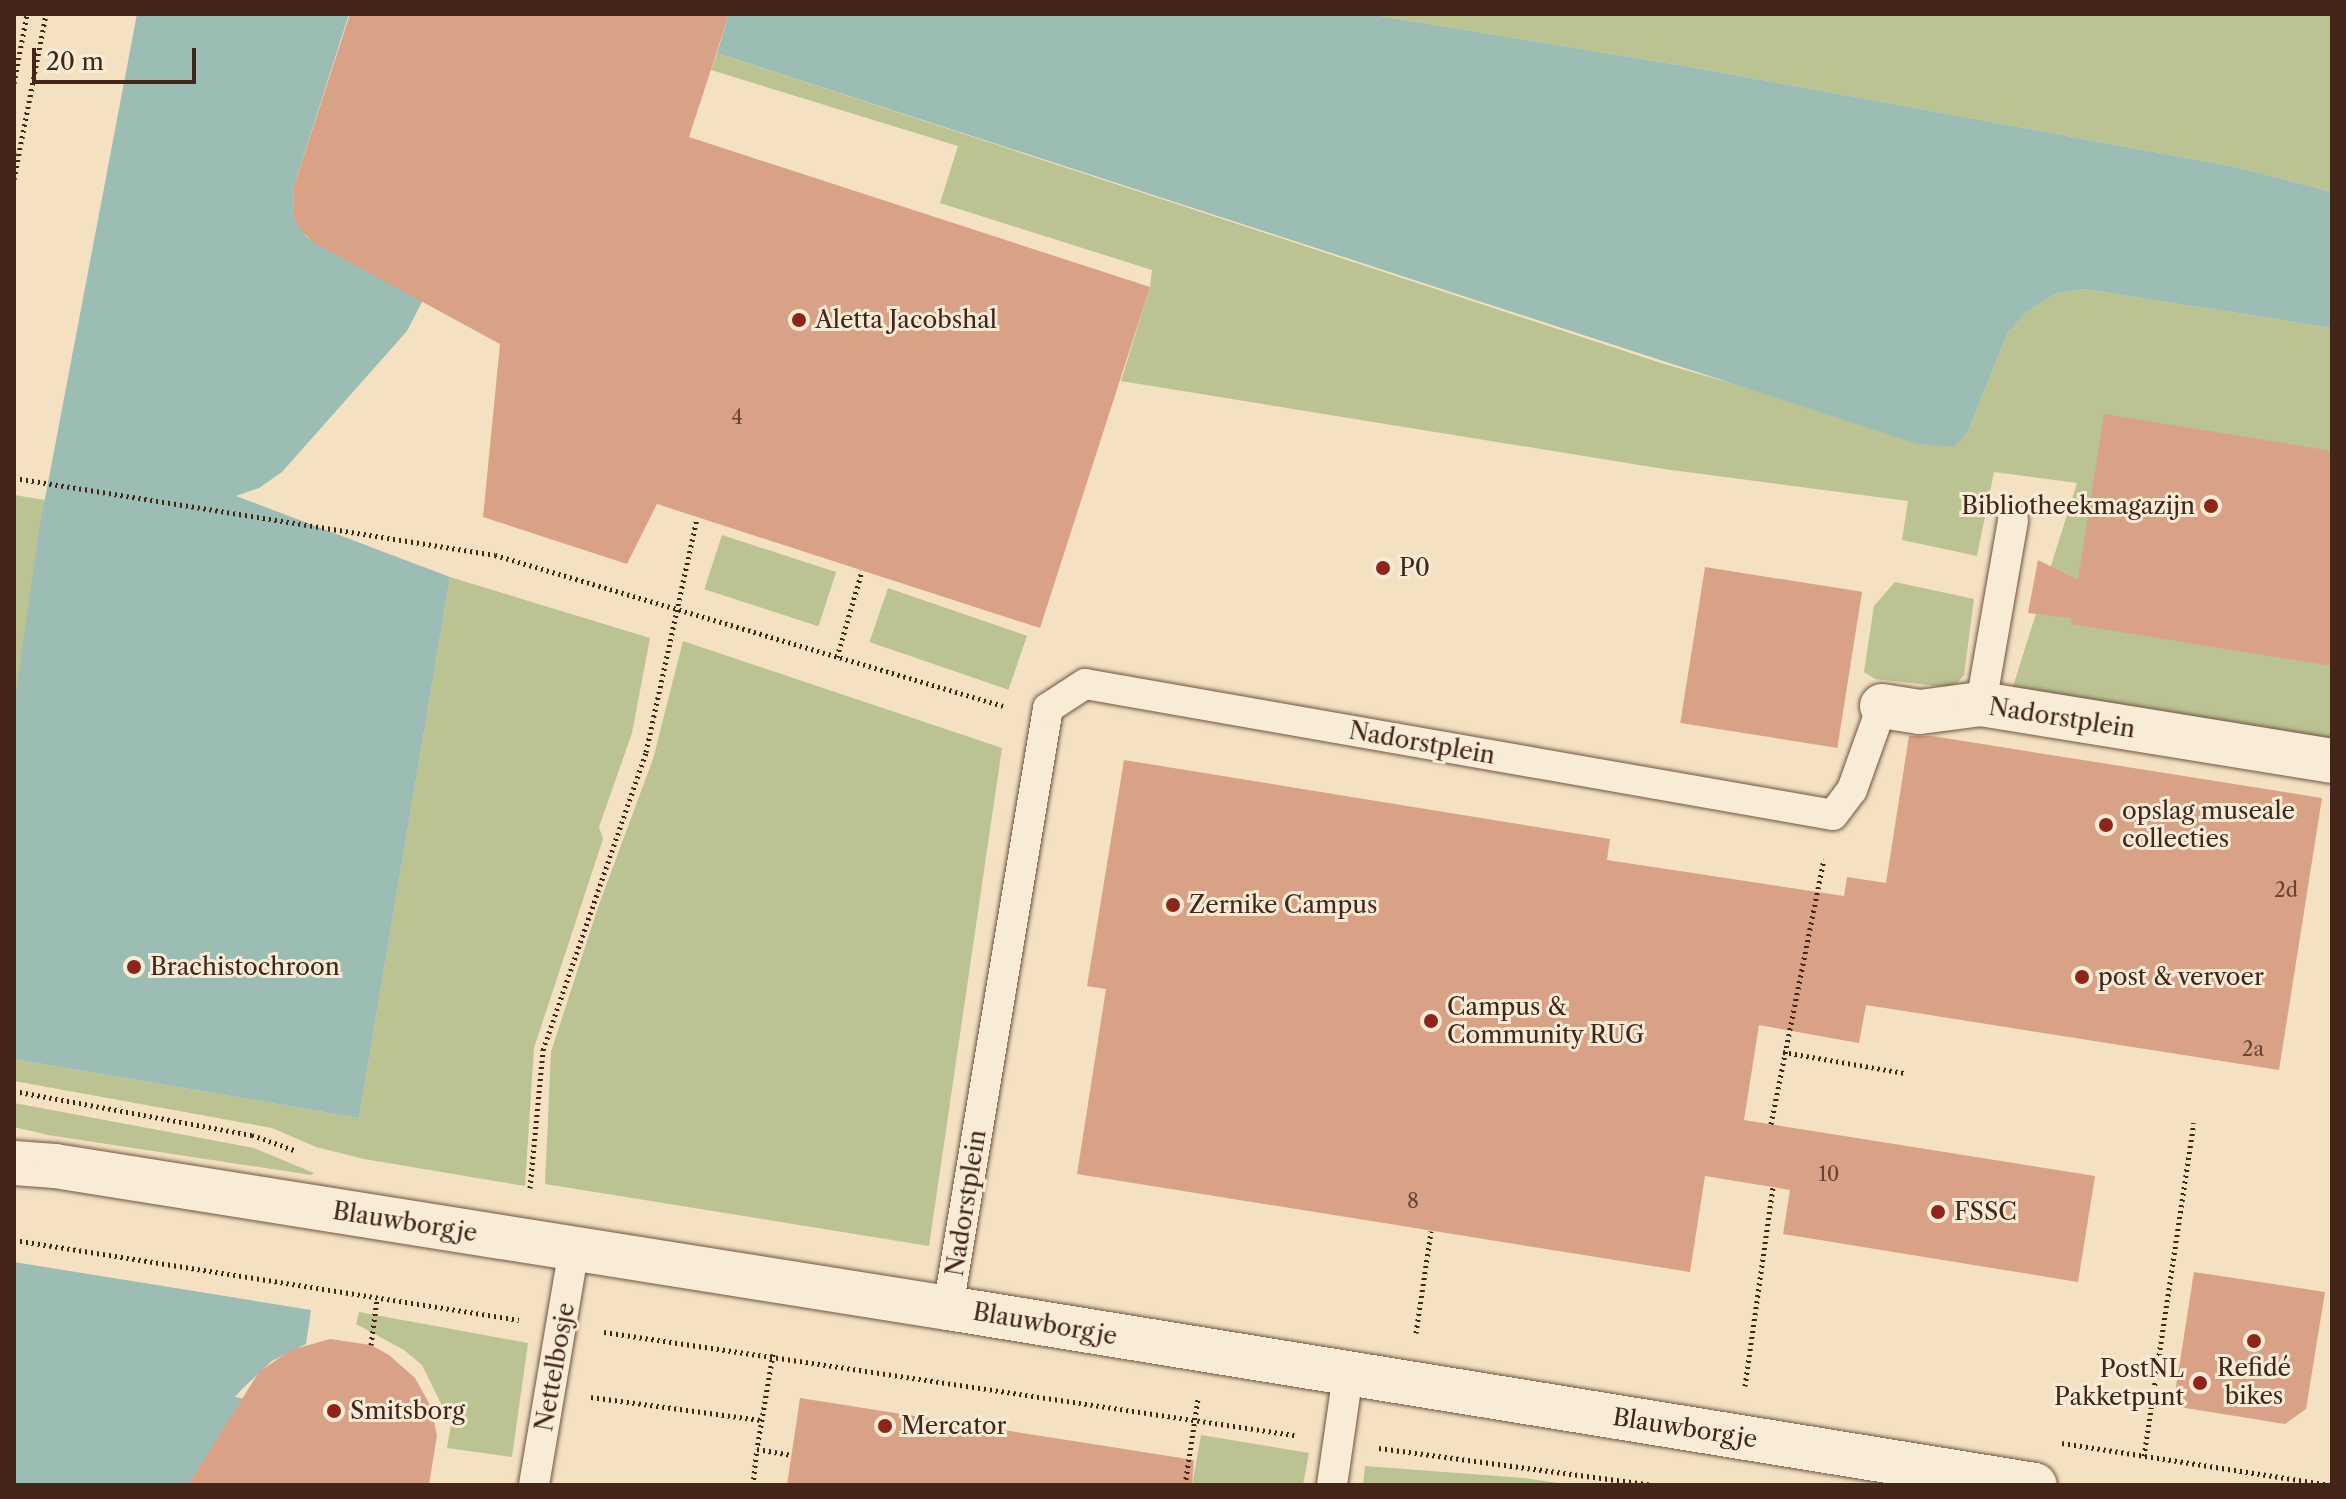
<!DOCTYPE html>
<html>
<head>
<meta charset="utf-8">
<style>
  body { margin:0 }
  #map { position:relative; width:2346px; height:1499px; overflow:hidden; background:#f4e1c1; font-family:"Libre Caslon Text",serif }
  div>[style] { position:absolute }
  .green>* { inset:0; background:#bbc393; transform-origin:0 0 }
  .water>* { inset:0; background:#9cbdb4 }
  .building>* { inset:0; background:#d9a287; transform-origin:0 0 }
  .path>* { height:5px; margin-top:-2.5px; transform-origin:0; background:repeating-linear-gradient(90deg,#432519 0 2px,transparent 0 6px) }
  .roads { filter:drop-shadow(0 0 2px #6f5443) drop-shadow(0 0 2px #6f5443) }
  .lane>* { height:30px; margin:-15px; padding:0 15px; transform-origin:15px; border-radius:15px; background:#f8ecd7 }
  .street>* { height:44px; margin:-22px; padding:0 22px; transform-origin:22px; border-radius:22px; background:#f8ecd7 }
  .secondary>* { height:44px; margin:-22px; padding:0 22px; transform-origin:22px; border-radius:22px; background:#f8ecd7 }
  .dots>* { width:22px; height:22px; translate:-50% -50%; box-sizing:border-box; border:4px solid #f8ecd7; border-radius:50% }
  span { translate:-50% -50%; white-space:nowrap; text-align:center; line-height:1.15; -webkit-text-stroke:6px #f8ecd7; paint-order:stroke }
  .number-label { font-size:20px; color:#684434 }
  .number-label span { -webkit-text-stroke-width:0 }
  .poi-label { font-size:24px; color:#432519 }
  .left { translate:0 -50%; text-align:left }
  .right { translate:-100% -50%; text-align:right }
  .street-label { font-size:24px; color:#432519 }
  .frame { position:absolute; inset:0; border:16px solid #432519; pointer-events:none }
  .scale { position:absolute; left:32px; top:48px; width:164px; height:36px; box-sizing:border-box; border:4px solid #432519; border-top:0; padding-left:10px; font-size:24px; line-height:28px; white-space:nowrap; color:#432519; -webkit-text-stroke:6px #f8ecd7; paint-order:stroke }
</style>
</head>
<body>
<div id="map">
  <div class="green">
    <div style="clip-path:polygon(1368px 14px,2332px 14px,2332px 192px,2236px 167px,1703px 69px)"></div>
    <div style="clip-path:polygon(717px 53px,1661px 363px,1953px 447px,1967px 433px,2008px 332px,2028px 311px,2055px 294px,2084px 289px,2332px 328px,2332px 742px,2011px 693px,2077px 483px,1994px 472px,1977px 556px,1902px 540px,1908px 501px,1664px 469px,1121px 381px,1150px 287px,1152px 270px,940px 203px,958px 146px,711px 70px)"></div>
    <div style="clip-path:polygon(14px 495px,45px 500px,14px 709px)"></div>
    <div style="left:722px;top:535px;width:120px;height:57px;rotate:18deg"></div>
    <div style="clip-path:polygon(450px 577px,650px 638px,632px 733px,599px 827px,603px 839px,534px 1048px,525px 1186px,364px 1159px,316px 1147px,272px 1128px,14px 1081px,14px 1059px,359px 1118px)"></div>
    <div style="clip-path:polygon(1895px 582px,1974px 599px,1964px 675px,1957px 683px,1946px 687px,1875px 679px,1864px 672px,1874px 606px)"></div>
    <div style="left:888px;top:588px;width:147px;height:57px;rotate:19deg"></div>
    <div style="clip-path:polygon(683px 641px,1002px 748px,929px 1246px,545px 1184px,551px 1052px,597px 910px,653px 759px)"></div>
    <div style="clip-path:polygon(14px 1103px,254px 1148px,314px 1173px,311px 1175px,48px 1135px,14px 1127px)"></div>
    <div style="clip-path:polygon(359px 1312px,528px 1343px,512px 1457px,447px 1448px,451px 1424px,422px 1365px,404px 1350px,356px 1324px)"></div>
    <div style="clip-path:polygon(1201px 1435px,1309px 1453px,1303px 1485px,1192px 1485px)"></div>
    <div style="clip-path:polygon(1365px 1466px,1524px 1478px,1572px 1485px,1363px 1485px)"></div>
  </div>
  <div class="water">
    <div style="clip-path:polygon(137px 14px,349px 14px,294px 186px,293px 216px,307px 237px,423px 300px,407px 331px,282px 472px,259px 488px,236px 496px,450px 577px,359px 1118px,14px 1059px,14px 705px,40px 525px)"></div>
    <div style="clip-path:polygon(729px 14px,1368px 14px,1703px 69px,2236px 167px,2332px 192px,2332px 328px,2084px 289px,2055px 294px,2028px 311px,2008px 332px,1967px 433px,1954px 447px,1918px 444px,717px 53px)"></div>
    <div style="clip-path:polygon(14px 1262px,311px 1310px,306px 1344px,272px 1361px,243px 1388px,235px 1397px,245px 1399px,190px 1485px,14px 1485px)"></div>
  </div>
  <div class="building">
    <div style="clip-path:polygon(350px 14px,729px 14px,689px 137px,1150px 287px,1040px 628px,657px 504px,627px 564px,483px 517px,500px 344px,314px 243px,300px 229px,293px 216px,294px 186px)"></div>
    <div style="clip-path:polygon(2104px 414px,2332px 451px,2332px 666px,2071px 624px,2072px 618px,2028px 613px,2038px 560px,2078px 580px)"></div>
    <div style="left:1705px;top:567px;width:159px;height:158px;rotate:9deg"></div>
    <div style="clip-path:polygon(1909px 736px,1932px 736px,2322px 798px,2279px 1070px,1866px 1005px,1859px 1043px,1759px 1025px,1744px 1120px,2095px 1176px,2078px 1282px,1783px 1234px,1790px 1190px,1705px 1176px,1690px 1272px,1077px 1174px,1106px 989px,1087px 986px,1124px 760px,1610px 839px,1607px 860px,1844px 896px,1847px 877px,1886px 883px)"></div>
    <div style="clip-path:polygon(2194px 1272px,2325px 1292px,2306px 1409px,2285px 1424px,2173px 1406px)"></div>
    <div style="clip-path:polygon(330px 1339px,371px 1345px,389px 1355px,415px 1378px,430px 1405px,437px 1435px,429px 1485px,188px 1485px,259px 1372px,291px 1350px)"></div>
    <div style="clip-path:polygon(800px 1398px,1194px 1460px,1192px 1485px,787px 1485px)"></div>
  </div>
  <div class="path">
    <div style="left:14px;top:83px;width:70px;rotate:-79.3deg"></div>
    <div style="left:14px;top:179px;width:168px;rotate:-79deg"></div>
    <div style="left:14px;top:478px;width:487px;rotate:9.1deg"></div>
    <div style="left:495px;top:555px;width:530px;rotate:16.55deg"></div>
    <div style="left:837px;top:657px;width:90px;rotate:-73.8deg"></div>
    <div style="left:1783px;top:1052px;width:124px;rotate:9.8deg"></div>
    <div style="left:14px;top:1091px;width:242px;rotate:10.5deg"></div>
    <div style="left:252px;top:1135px;width:45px;rotate:19.7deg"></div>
    <div style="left:1771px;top:1124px;width:270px;rotate:-78.7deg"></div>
    <div style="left:530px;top:1188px;width:139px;rotate:-84.6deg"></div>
    <div style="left:543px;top:1050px;width:315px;rotate:-70.9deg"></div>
    <div style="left:646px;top:752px;width:239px;rotate:-77.7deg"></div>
    <div style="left:14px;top:1240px;width:511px;rotate:9deg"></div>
    <div style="left:604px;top:1332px;width:698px;rotate:8.49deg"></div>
    <div style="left:1416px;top:1333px;width:103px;rotate:-81.6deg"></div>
    <div style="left:371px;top:1345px;width:46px;rotate:-82.6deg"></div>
    <div style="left:773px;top:1354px;width:96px;rotate:99.6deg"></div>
    <div style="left:757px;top:1449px;width:35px;rotate:10deg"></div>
    <div style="left:1745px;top:1386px;width:201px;rotate:-82deg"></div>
    <div style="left:591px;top:1397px;width:173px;rotate:7.7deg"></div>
    <div style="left:2062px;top:1443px;width:271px;rotate:8.9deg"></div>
    <div style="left:1379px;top:1448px;width:275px;rotate:7.7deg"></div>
    <div style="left:2144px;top:1456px;width:337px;rotate:-81.5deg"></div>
    <div style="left:753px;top:1485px;width:36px;rotate:-84deg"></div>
    <div style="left:1185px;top:1485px;width:87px;rotate:-81.4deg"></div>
  </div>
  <div class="roads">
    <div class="lane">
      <div style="left:1981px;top:704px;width:187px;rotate:-80.1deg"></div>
      <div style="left:948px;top:1308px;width:608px;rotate:-80.54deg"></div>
      <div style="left:1048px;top:708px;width:44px;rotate:-33deg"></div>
      <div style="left:1085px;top:684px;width:759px;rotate:9.93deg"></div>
      <div style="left:1833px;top:815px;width:31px;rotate:-53deg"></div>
      <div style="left:1852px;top:790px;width:89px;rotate:-70.3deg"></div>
      <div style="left:534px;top:1485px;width:240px;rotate:-80.4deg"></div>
      <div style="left:1332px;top:1485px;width:112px;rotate:-81.8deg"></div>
    </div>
    <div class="street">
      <div style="left:1882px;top:706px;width:38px;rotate:9deg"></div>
      <div style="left:1920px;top:712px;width:62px;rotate:-7.5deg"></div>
      <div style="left:1981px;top:704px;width:356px;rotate:9.2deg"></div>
    </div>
    <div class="secondary">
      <div style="left:14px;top:1163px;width:41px;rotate:4.2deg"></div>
      <div style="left:55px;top:1166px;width:904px;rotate:9.04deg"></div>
      <div style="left:948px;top:1308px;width:1101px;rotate:9.25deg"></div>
    </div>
  </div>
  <div class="dots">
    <div style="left:799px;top:320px;background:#8f2418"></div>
    <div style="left:2211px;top:506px;background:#8f2418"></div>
    <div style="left:1383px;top:568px;background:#8f2418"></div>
    <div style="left:2106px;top:825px;background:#8f2418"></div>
    <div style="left:1173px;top:905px;background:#8f2418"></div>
    <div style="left:134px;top:967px;background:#8f2418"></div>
    <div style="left:2082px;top:977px;background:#8f2418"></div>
    <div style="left:1431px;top:1021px;background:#8f2418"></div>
    <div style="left:1938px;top:1212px;background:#8f2418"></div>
    <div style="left:2254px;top:1341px;background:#8f2418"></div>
    <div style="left:2200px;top:1383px;background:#8f2418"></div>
    <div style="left:334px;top:1411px;background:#8f2418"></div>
    <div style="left:885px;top:1426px;background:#8f2418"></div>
  </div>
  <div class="number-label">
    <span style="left:737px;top:417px">4</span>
    <span style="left:2286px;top:890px">2d</span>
    <span style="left:2253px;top:1049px">2a</span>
    <span style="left:1829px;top:1174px">10</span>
    <span style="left:1413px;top:1201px">8</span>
  </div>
  <div class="poi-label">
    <span class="left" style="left:815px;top:320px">Aletta Jacobshal</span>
    <span class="right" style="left:2195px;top:506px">Bibliotheekmagazijn</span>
    <span class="left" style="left:1399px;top:568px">P0</span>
    <span class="left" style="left:2122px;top:825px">opslag museale<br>collecties</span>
    <span class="left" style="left:1189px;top:905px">Zernike Campus</span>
    <span class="left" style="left:150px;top:967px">Brachistochroon</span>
    <span class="left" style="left:2098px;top:977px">post &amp; vervoer</span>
    <span class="left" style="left:1447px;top:1021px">Campus &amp;<br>Community RUG</span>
    <span class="left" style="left:1954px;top:1212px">FSSC</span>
    <span style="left:2254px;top:1382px">Refidé<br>bikes</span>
    <span class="right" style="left:2184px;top:1383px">PostNL<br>Pakketpunt</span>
    <span class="left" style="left:350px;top:1411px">Smitsborg</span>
    <span class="left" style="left:901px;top:1426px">Mercator</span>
  </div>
  <div class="street-label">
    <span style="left:2062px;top:718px;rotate:9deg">Nadorstplein</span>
    <span style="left:1422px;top:743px;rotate:10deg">Nadorstplein</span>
    <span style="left:966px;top:1203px;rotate:-81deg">Nadorstplein</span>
    <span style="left:405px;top:1222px;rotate:9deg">Blauwborgje</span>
    <span style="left:1045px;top:1324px;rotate:10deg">Blauwborgje</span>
    <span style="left:555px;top:1367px;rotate:-80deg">Nettelbosje</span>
    <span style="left:1685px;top:1428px;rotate:9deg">Blauwborgje</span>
  </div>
  <div class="frame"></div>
  <div class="scale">20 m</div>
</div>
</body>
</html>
